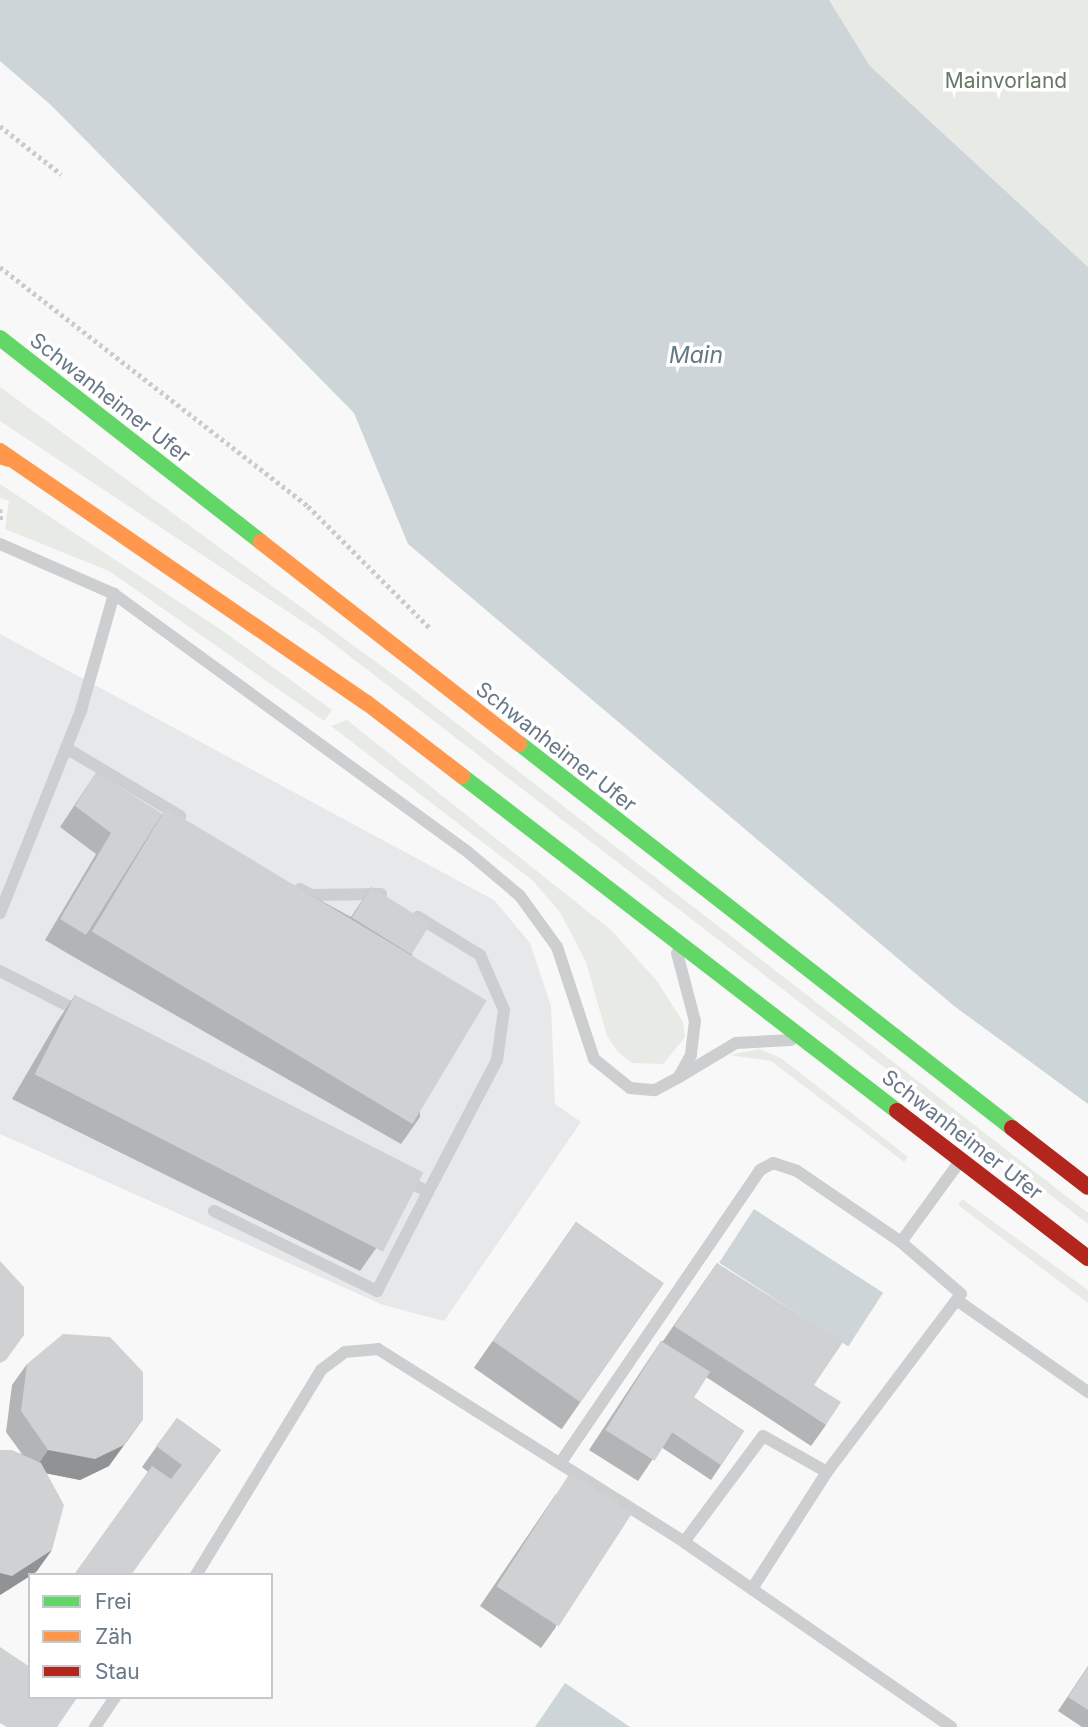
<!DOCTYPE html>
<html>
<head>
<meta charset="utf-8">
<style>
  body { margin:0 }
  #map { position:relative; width:1088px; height:1727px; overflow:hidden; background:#f8f8f8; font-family:Inter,sans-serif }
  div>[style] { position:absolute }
  .built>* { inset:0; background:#e7e8e9 }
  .green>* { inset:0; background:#e7eae5 }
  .water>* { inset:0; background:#cdd5d8; transform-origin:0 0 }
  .path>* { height:4.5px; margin-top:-2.25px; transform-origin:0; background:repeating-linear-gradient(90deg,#cacbcd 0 3.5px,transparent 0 7px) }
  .lane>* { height:12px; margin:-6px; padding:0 6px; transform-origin:6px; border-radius:6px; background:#cdcecf }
  .fast>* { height:16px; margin:-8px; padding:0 8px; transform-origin:8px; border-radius:8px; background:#63d668 }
  .slow>* { height:16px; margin:-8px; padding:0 8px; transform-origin:8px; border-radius:8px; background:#ff974d }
  .jam>* { height:16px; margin:-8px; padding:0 8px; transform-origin:8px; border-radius:8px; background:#b3261e }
  .wall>* { inset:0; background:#b2b4b5; transform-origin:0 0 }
  .shaded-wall>* { inset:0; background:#919293 }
  .building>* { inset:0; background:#cfd1d2; transform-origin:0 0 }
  span { translate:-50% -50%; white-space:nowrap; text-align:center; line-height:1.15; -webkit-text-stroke:7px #fff; paint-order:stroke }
  .park-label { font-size:21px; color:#667a63 }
  .street-label { font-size:21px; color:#687888 }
  .water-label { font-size:23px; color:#647983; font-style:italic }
  .legend { position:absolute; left:28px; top:1573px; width:245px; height:126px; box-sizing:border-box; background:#fff; border:2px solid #c3c9cf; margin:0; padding:9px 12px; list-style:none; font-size:21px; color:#687888 }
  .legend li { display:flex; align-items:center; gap:14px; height:35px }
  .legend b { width:35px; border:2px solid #c3c9cf }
</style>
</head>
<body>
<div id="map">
  <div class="built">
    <div style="clip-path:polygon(0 634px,494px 900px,530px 943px,551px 1006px,555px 1104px,581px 1122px,444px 1321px,383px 1305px,0 1134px)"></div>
  </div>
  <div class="green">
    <div style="clip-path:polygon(829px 0,1088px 0,1088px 267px,870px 66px)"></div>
    <div style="clip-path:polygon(0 387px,402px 681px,1088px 1213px,1088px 1224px,317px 631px,0 421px)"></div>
    <div style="clip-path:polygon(0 484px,220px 629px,332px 710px,324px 721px,109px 571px,5px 529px,9px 501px,0 498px)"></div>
    <div style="clip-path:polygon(347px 720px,611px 930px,657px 981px,683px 1022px,685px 1037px,663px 1064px,632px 1063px,618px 1052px,607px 1036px,586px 962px,560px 912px,532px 880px,331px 726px)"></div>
    <div style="clip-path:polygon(759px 1049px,781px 1058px,908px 1157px,904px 1162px,771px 1061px,729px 1055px)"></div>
    <div style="clip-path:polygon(962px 1199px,1088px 1290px,1088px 1303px,958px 1205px)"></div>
  </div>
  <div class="water">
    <div style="clip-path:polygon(0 0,829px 0,870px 66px,1088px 267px,1088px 1104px,954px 1006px,408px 544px,354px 413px,52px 106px,0 61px)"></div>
    <div style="left:754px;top:1209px;width:154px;height:64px;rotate:33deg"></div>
    <div style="clip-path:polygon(565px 1683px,630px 1727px,535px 1727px)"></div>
  </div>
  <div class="path">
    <div style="left:0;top:126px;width:78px;rotate:38.2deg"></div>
    <div style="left:0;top:267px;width:390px;rotate:37.8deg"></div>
    <div style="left:308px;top:506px;width:174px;rotate:45deg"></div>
    <div style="left:0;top:509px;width:14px;rotate:86deg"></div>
  </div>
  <div class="lane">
    <div style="left:0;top:544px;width:124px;rotate:23.7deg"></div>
    <div style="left:114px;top:594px;width:439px;rotate:36.1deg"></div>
    <div style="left:469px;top:853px;width:67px;rotate:40.1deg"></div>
    <div style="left:520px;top:896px;width:63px;rotate:54deg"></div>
    <div style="left:557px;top:947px;width:118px;rotate:71.7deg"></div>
    <div style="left:594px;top:1059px;width:46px;rotate:38.9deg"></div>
    <div style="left:630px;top:1088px;width:25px;rotate:5deg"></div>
    <div style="left:655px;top:1090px;width:27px;rotate:-28deg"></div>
    <div style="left:66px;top:748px;width:133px;rotate:30.8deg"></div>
    <div style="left:300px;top:889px;width:13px;rotate:29deg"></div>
    <div style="left:311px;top:895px;width:70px;rotate:-0.8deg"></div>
    <div style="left:0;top:913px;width:219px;rotate:-68.2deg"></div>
    <div style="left:81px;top:710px;width:121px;rotate:-74.1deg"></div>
    <div style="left:677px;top:953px;width:70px;rotate:75.2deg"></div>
    <div style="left:695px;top:1021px;width:34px;rotate:97deg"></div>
    <div style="left:691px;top:1055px;width:25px;rotate:119deg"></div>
    <div style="left:679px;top:1077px;width:66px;rotate:-30.8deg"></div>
    <div style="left:736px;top:1043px;width:55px;rotate:-3.1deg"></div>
    <div style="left:0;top:971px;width:90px;rotate:27.1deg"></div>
    <div style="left:401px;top:1178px;width:30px;rotate:27deg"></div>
    <div style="left:428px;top:1192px;width:149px;rotate:-62.4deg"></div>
    <div style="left:497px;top:1060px;width:50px;rotate:-82deg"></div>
    <div style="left:504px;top:1010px;width:60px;rotate:-113.6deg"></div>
    <div style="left:480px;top:955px;width:73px;rotate:-148.5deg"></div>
    <div style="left:214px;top:1211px;width:182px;rotate:26.1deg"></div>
    <div style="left:377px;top:1291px;width:111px;rotate:-62.7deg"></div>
    <div style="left:901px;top:1242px;width:100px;rotate:-53.9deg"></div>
    <div style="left:958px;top:1301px;width:159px;rotate:35deg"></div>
    <div style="left:561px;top:1462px;width:353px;rotate:-55.7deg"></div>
    <div style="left:760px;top:1170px;width:15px;rotate:-28deg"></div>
    <div style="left:773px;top:1163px;width:25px;rotate:18deg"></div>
    <div style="left:797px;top:1171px;width:126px;rotate:34.3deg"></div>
    <div style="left:901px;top:1242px;width:79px;rotate:40.9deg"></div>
    <div style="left:961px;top:1294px;width:223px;rotate:127deg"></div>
    <div style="left:827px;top:1472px;width:139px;rotate:122.7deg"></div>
    <div style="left:684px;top:1542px;width:132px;rotate:-53.3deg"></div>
    <div style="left:763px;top:1436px;width:73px;rotate:29.4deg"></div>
    <div style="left:196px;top:1575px;width:240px;rotate:-58.6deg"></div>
    <div style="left:321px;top:1370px;width:30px;rotate:-37deg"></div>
    <div style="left:345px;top:1352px;width:33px;rotate:-5deg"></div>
    <div style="left:378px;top:1349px;width:362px;rotate:32.2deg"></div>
    <div style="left:684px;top:1542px;width:325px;rotate:34.7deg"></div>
    <div style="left:95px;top:1727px;width:36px;rotate:-56deg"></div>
  </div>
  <div class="fast">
    <div style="left:0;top:338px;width:331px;rotate:38deg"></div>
    <div style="left:520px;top:744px;width:624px;rotate:37.97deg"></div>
    <div style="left:462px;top:776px;width:549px;rotate:37.6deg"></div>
  </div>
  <div class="slow">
    <div style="left:0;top:451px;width:445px;rotate:34.5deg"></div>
    <div style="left:367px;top:703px;width:120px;rotate:37.5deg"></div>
    <div style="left:0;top:456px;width:9px;rotate:18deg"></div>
    <div style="left:261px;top:542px;width:328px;rotate:38deg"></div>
  </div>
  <div class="jam">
    <div style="left:897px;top:1111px;width:241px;rotate:37.6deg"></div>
    <div style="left:1012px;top:1128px;width:96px;rotate:37.8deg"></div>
  </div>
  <div class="wall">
    <div style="clip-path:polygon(96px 773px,162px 814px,351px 917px,371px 887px,412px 953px,420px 1117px,401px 1144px,72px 956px,45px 940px,96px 854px,60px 827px)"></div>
    <div style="clip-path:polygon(75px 995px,379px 1244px,360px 1271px,12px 1099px,57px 1022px)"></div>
    <div style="left:576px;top:1222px;width:107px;height:178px;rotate:35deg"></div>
    <div style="clip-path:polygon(717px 1263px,814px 1385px,826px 1425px,811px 1446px,706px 1377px,693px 1397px,744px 1431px,711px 1480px,661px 1447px,638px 1481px,589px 1450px,647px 1362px,661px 1341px,663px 1341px)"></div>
    <div style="clip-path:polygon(27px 1364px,109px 1466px,80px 1480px,47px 1473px,37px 1571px,32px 1575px,30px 1575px,30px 1576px,0 1595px,0 1450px,22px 1454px,6px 1432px,12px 1385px)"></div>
    <div style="clip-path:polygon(177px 1418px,221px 1450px,74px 1575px,148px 1472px,142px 1467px)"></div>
    <div style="clip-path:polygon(556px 1494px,556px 1627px,541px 1648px,480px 1606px)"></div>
    <div style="clip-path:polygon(1088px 1666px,1088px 1727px,1082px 1727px,1058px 1711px)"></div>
  </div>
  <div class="shaded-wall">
    <div style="clip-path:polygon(143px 1419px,109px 1466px,80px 1480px,34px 1471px,48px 1450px)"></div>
    <div style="clip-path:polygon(52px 1550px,37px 1571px,32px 1575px,30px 1575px,30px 1576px,0 1595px,0 1573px)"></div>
  </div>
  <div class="building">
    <div style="clip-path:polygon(96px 773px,162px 814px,86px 935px,60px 919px,111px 833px,75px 806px)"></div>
    <div style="left:166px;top:808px;width:374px;height:144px;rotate:31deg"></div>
    <div style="left:371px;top:887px;width:70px;height:36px;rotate:32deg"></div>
    <div style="left:75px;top:995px;width:391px;height:89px;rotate:27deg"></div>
    <div style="left:576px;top:1222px;width:107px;height:145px;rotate:35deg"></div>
    <div style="clip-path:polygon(0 1261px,24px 1287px,24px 1335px,6px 1360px,0 1363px)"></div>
    <div style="clip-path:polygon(717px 1263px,843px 1342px,814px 1385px,841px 1402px,826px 1425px,674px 1326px)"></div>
    <div style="clip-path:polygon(63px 1334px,110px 1337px,143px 1372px,143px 1419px,124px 1445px,95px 1459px,48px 1450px,21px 1411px,27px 1364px)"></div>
    <div style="left:661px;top:1341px;width:58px;height:105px;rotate:32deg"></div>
    <div style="left:693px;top:1397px;width:61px;height:41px;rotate:34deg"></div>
    <div style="clip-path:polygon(177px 1418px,221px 1450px,131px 1575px,74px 1575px,152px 1466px,171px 1479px,182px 1465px,156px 1446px)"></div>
    <div style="clip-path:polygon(0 1450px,12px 1450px,41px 1463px,64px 1505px,52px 1550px,12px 1576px,0 1573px)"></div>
    <div style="left:570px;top:1473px;width:74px;height:135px;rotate:33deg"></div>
    <div style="clip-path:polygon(0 1647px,30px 1667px,30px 1697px,77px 1698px,57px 1727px,7px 1727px,0 1723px)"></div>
    <div style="clip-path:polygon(1088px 1667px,1088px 1710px,1068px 1697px)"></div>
  </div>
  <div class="park-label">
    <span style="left:1006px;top:81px">Mainvorland</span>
  </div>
  <div class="street-label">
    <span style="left:110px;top:398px;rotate:38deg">Schwanheimer Ufer</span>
    <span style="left:556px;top:747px;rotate:38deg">Schwanheimer Ufer</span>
    <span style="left:962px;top:1135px;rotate:38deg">Schwanheimer Ufer</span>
  </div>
  <div class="water-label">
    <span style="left:696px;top:355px">Main</span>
  </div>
  <ul class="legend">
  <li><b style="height:9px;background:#63d668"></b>Frei</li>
  <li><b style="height:9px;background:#ff974d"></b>Zäh</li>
  <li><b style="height:9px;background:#b3261e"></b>Stau</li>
  </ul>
</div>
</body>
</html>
